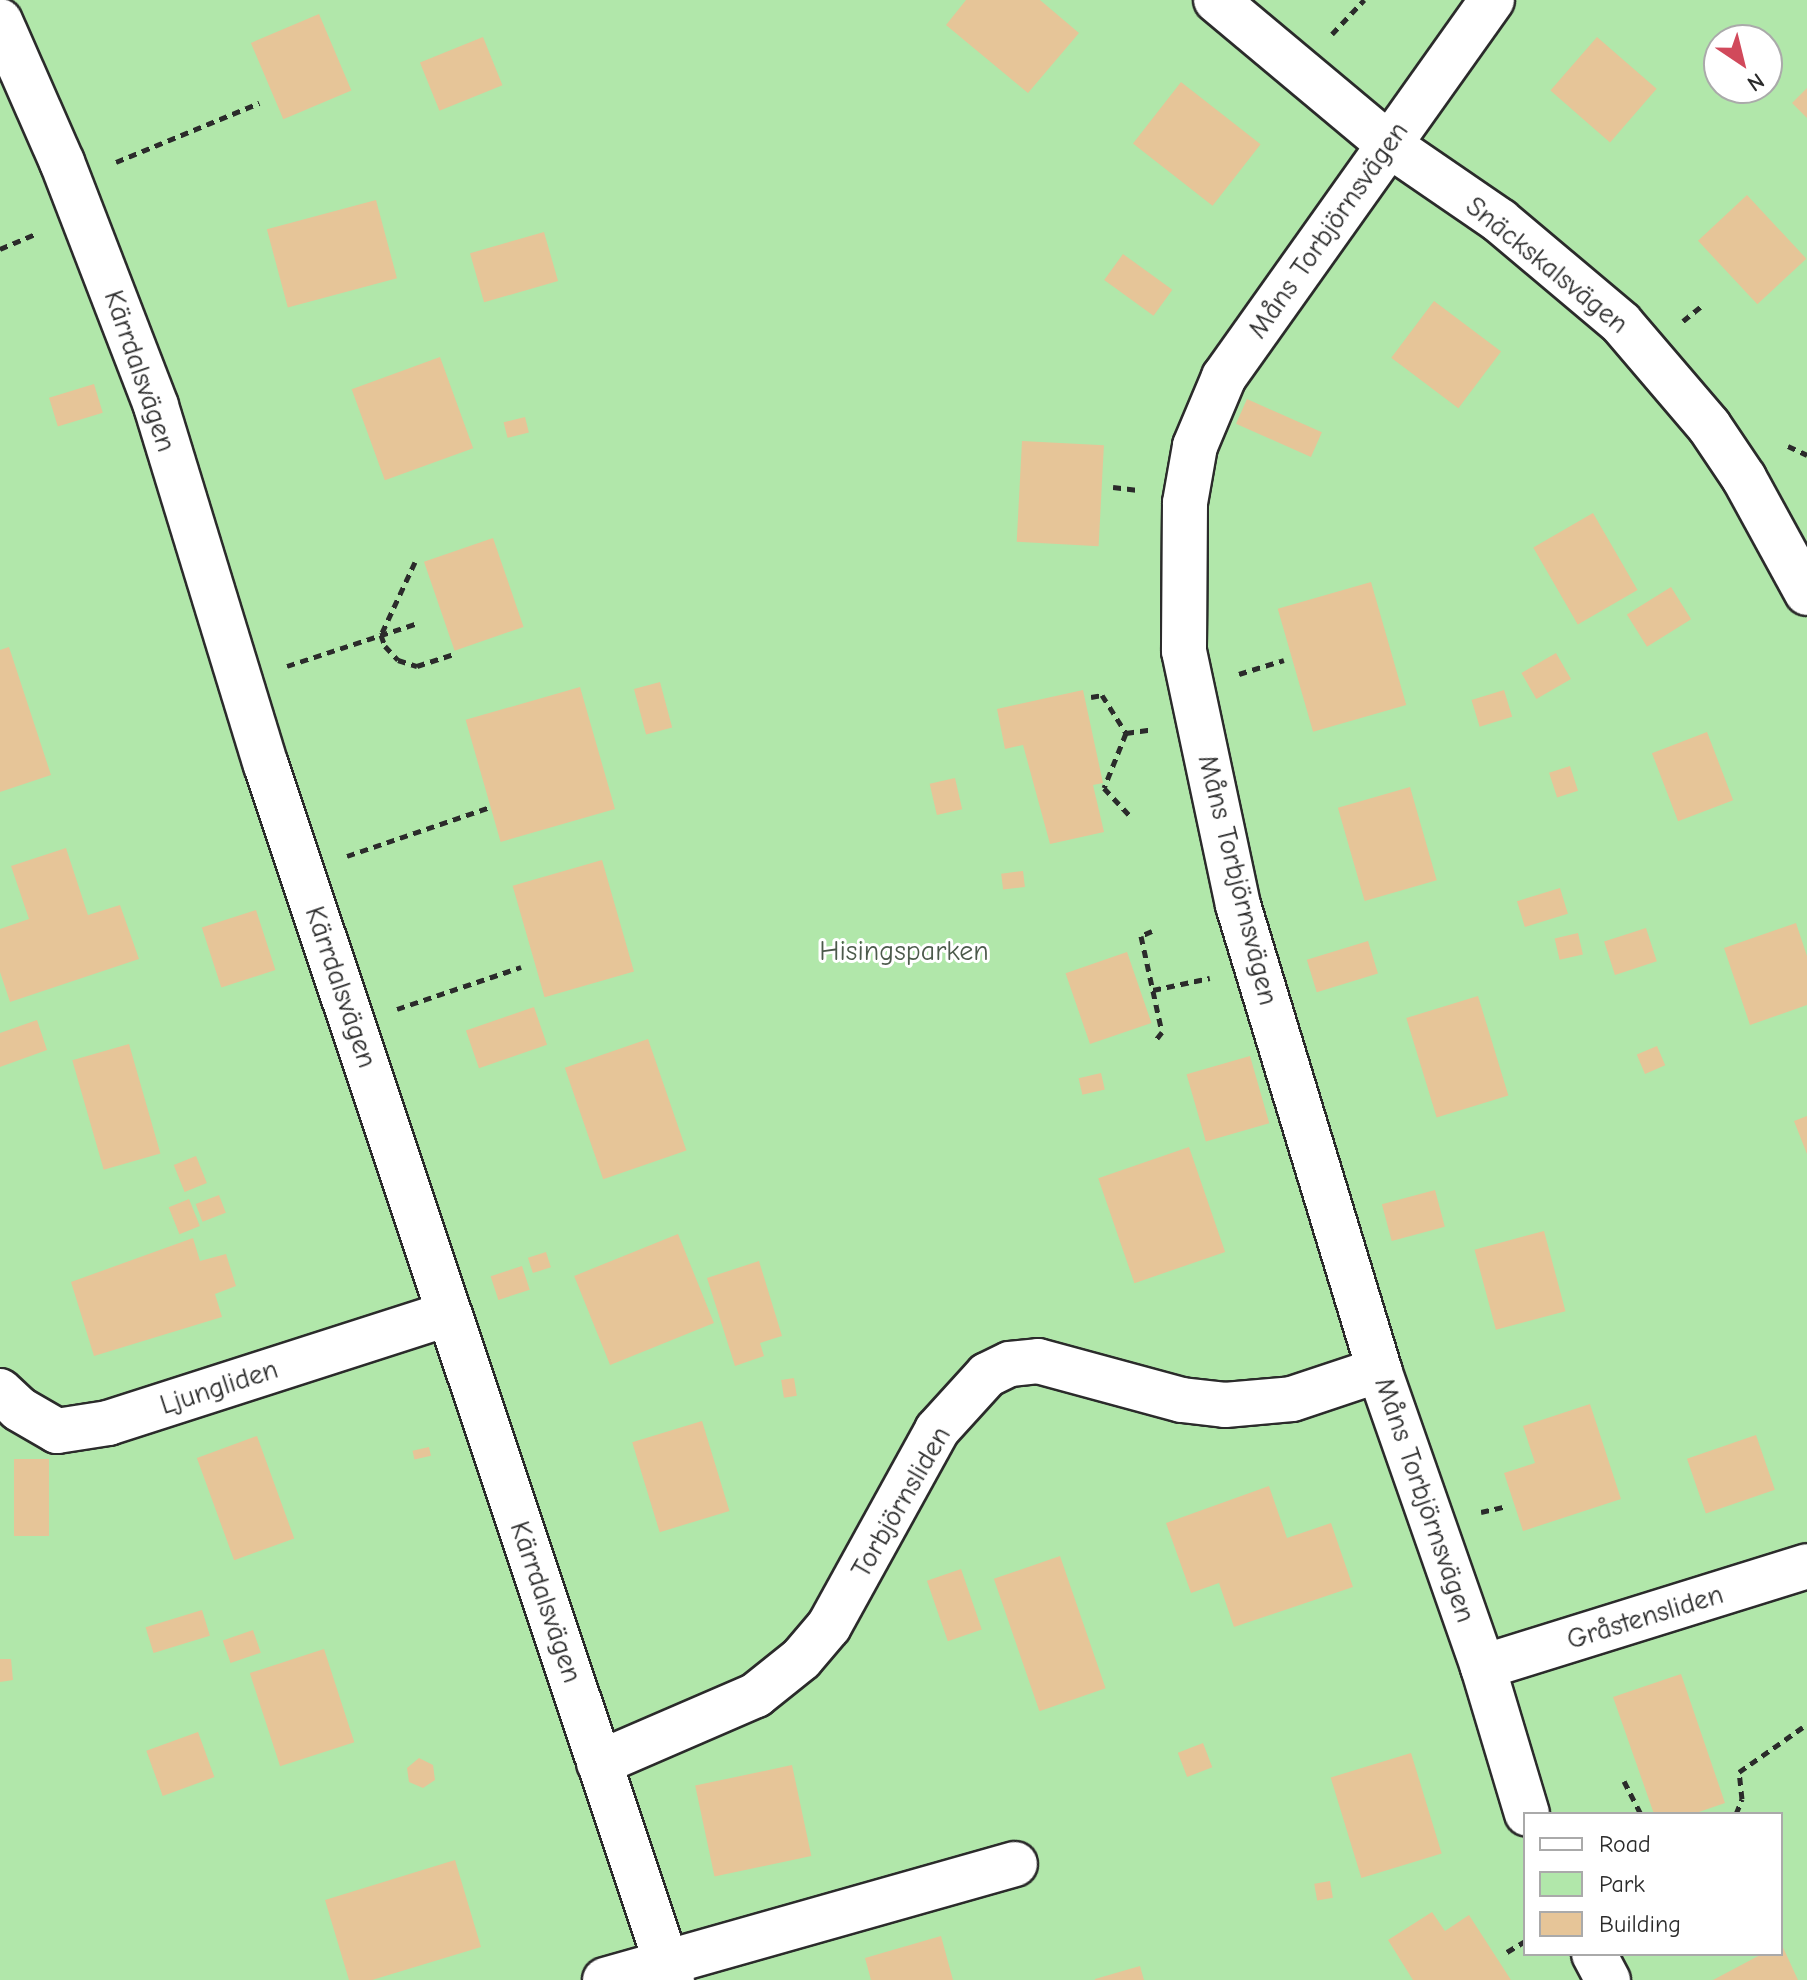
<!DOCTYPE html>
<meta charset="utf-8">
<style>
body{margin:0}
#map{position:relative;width:1807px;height:1980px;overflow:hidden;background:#faf3ea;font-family:"Comic Neue",sans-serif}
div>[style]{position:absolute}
.green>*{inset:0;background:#b1e7aa}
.building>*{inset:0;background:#e6c598;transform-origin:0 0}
.path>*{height:5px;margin-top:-2.5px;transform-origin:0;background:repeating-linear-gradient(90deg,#2b2b2b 0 8px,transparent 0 14px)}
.roads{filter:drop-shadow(2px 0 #2b2b2b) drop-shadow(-2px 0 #2b2b2b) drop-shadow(0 2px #2b2b2b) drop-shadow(0 -2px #2b2b2b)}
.minor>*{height:44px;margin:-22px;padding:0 22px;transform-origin:22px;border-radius:22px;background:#fff}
span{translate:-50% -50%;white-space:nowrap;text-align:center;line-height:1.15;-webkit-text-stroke:6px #fff;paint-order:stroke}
.street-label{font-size:28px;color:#2b2b2b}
.park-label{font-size:28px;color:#4c5a4b}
.legend{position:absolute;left:1523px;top:1812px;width:260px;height:144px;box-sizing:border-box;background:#fff;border:2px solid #aaa;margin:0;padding:10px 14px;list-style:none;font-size:24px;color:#2b2b2b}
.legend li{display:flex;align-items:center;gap:16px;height:40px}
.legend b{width:40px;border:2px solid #aaa}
.north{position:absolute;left:1703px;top:24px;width:80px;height:80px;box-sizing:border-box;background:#fff;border:2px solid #aaa;border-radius:50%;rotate:145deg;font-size:22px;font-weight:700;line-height:32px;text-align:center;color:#2b2b2b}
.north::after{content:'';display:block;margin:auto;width:28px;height:36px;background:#d1495b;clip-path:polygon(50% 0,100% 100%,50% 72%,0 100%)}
</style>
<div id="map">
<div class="green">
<i style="clip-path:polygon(evenodd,0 0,1807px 0,1807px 1980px,0 1980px,0 0,1719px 40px,1767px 40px,1767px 88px,1719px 88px,1719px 40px,0 0,1525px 1814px,1781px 1814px,1781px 1954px,1525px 1954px,1525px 1814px)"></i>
</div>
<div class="building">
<i style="clip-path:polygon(966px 0,1040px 0,1079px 33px,1028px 93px,946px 25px)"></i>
<i style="left:319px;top:14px;width:83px;height:74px;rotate:67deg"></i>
<i style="left:483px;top:37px;width:52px;height:68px;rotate:68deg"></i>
<i style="left:1597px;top:37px;width:79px;height:71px;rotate:41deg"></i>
<i style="left:1181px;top:82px;width:101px;height:78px;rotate:38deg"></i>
<i style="clip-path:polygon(1807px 88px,1807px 118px,1792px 103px)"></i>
<i style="left:1747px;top:195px;width:87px;height:67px;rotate:47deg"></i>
<i style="left:376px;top:200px;width:81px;height:113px;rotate:75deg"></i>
<i style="left:544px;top:232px;width:51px;height:77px;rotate:74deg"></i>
<i style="left:1123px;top:254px;width:61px;height:32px;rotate:36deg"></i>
<i style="left:1434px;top:301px;width:84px;height:71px;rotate:37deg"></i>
<i style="left:440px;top:357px;width:97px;height:94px;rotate:70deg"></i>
<i style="left:94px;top:384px;width:30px;height:47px;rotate:73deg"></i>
<i style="left:1247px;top:399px;width:82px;height:27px;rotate:24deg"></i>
<i style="left:525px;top:417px;width:16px;height:22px;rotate:76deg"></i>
<i style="left:1022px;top:441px;width:82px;height:101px;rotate:3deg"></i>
<i style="left:1593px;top:513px;width:89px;height:69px;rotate:60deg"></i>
<i style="left:493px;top:538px;width:94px;height:73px;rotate:71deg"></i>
<i style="left:1371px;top:582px;width:128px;height:97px;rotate:74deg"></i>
<i style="left:1671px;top:587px;width:38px;height:52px;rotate:58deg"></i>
<i style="clip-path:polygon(9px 647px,51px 775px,0 792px,0 650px)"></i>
<i style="left:1556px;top:653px;width:30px;height:40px;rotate:60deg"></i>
<i style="left:660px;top:682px;width:47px;height:27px;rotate:75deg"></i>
<i style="left:580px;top:687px;width:127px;height:119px;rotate:74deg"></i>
<i style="clip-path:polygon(1083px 690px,1103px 783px,1093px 785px,1104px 832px,1050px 844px,1023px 745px,1005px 749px,997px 709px)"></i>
<i style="left:1504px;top:690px;width:28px;height:34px;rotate:73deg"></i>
<i style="left:1707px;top:732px;width:73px;height:59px;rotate:69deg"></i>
<i style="left:1570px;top:766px;width:26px;height:22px;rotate:72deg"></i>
<i style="left:955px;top:778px;width:32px;height:26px;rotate:77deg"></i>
<i style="left:1410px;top:787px;width:97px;height:75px;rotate:74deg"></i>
<i style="clip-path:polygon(66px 848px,88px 915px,120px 905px,139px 959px,10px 1002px,0 972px,0 929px,29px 919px,11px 866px)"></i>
<i style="left:602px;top:860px;width:116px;height:93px;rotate:74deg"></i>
<i style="left:1023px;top:871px;width:16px;height:22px;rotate:83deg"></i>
<i style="left:1560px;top:888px;width:27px;height:45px;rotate:73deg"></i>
<i style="left:256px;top:910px;width:63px;height:57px;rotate:72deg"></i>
<i style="clip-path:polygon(1796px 923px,1807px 956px,1807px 1005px,1750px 1025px,1724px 948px)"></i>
<i style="left:1646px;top:928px;width:35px;height:44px;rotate:72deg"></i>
<i style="left:1578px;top:933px;width:22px;height:24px;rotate:77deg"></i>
<i style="left:1368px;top:941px;width:34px;height:64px;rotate:73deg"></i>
<i style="left:1127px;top:952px;width:75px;height:65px;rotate:71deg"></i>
<i style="left:1478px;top:996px;width:104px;height:75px;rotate:73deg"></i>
<i style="left:534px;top:1007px;width:40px;height:72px;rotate:71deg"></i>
<i style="clip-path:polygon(37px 1020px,47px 1050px,0 1067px,0 1033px)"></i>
<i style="left:648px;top:1039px;width:118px;height:88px;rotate:71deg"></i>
<i style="left:129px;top:1044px;width:114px;height:59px;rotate:74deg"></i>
<i style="left:1657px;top:1046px;width:21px;height:22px;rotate:67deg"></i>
<i style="left:1250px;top:1056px;width:70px;height:66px;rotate:74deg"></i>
<i style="left:1101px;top:1073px;width:17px;height:23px;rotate:77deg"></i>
<i style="clip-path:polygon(1807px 1116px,1807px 1154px,1794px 1121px)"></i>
<i style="left:1189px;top:1147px;width:111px;height:96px;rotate:71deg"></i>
<i style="left:196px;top:1156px;width:29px;height:24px;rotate:68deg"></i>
<i style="left:1435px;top:1190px;width:38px;height:55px;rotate:75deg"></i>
<i style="left:219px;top:1195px;width:19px;height:25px;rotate:69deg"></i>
<i style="left:189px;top:1199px;width:29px;height:22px;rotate:68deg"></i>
<i style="left:1544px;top:1231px;width:83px;height:72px;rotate:75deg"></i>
<i style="left:678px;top:1234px;width:96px;height:112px;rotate:68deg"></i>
<i style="clip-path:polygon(193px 1238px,200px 1261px,226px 1254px,236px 1286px,215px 1294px,222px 1317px,94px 1356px,71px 1282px)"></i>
<i style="left:546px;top:1252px;width:16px;height:19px;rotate:72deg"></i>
<i style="clip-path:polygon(759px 1261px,782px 1336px,760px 1343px,764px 1356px,735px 1366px,707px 1278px)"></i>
<i style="left:522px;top:1266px;width:25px;height:33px;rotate:72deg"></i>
<i style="left:794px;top:1378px;width:18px;height:13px;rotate:81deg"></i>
<i style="clip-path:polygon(1590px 1404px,1621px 1499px,1523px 1531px,1504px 1473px,1535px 1463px,1523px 1426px)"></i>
<i style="left:702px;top:1421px;width:94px;height:73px;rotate:73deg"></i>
<i style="left:1756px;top:1435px;width:58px;height:73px;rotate:71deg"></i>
<i style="left:257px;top:1436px;width:109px;height:64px;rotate:70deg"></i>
<i style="left:429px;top:1447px;width:9px;height:17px;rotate:77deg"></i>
<i style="left:14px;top:1459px;width:35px;height:77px"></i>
<i style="clip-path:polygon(1269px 1486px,1287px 1538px,1331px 1523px,1353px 1587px,1234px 1627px,1219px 1583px,1191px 1593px,1166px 1523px)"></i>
<i style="left:1060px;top:1556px;width:140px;height:70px;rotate:71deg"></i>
<i style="left:961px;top:1569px;width:64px;height:36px;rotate:71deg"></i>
<i style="left:202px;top:1610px;width:27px;height:59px;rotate:73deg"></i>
<i style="left:253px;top:1630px;width:24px;height:32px;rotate:71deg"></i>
<i style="left:324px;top:1649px;width:98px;height:78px;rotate:72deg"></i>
<i style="clip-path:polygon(0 1659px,11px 1659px,13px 1680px,0 1682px)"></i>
<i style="clip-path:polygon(1681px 1674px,1725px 1803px,1693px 1814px,1654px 1814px,1613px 1697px)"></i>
<i style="left:198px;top:1732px;width:48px;height:55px;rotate:70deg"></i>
<i style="left:1203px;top:1743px;width:26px;height:27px;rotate:69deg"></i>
<i style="left:1411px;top:1753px;width:105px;height:84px;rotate:73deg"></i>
<i style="clip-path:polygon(419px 1758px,433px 1765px,435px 1780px,423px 1788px,409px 1782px,407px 1768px)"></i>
<i style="left:792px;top:1765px;width:93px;height:99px;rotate:78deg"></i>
<i style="clip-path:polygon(455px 1860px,481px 1947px,372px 1980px,349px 1980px,325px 1900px)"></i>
<i style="left:1330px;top:1881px;width:17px;height:16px;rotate:80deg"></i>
<i style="clip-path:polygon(1432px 1912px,1445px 1931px,1469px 1915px,1511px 1980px,1413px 1980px,1388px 1940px)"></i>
<i style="clip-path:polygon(941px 1936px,953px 1980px,871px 1980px,865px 1958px)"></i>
<i style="clip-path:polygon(1781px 1943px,1798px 1980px,1713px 1980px,1762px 1954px,1781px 1954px)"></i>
<i style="clip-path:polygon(1140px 1966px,1144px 1980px,1095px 1980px,1095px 1979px)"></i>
</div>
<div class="path">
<i style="left:1332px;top:34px;width:47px;rotate:-46.7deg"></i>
<i style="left:116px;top:162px;width:155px;rotate:-22.4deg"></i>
<i style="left:0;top:249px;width:39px;rotate:-23deg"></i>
<i style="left:1683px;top:321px;width:27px;rotate:-39deg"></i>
<i style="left:1788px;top:446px;width:21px;rotate:25deg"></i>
<i style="left:1113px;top:487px;width:23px;rotate:7deg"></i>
<i style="left:415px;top:562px;width:81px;rotate:115deg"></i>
<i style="left:381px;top:635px;width:12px;rotate:70deg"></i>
<i style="left:385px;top:646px;width:19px;rotate:47deg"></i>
<i style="left:398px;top:660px;width:20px;rotate:18deg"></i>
<i style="left:417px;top:666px;width:40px;rotate:-18deg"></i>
<i style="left:287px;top:666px;width:135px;rotate:-18.2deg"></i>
<i style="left:1239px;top:674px;width:47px;rotate:-17.3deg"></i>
<i style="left:1091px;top:697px;width:11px;rotate:-10deg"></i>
<i style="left:1102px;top:695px;width:45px;rotate:57.7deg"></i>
<i style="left:1126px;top:733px;width:27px;rotate:-8deg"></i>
<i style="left:1126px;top:733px;width:59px;rotate:111.8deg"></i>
<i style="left:1104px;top:788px;width:38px;rotate:47deg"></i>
<i style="left:347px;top:856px;width:151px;rotate:-18.9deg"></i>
<i style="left:1152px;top:931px;width:12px;rotate:156deg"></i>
<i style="left:1141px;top:936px;width:98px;rotate:77.7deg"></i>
<i style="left:1162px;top:1032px;width:11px;rotate:128deg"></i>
<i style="left:1153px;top:990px;width:58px;rotate:-11.9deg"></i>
<i style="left:397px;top:1009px;width:131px;rotate:-18.7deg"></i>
<i style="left:1481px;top:1512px;width:23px;rotate:-13deg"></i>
<i style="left:1624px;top:1781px;width:37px;rotate:63deg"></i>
<i style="left:1736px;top:1814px;width:16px;rotate:-68deg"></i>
<i style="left:1742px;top:1799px;width:27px;rotate:-96deg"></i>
<i style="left:1739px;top:1772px;width:78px;rotate:-35.1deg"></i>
<i style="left:1507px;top:1952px;width:21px;rotate:-31deg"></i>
</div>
<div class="roads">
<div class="minor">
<i style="left:1216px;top:0;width:224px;rotate:39.9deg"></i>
<i style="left:1388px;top:144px;width:136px;rotate:34.5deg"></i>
<i style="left:1500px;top:221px;width:158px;rotate:40.1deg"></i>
<i style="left:1621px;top:323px;width:135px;rotate:49.5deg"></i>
<i style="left:1709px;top:426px;width:63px;rotate:56.1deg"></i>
<i style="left:1744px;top:478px;width:131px;rotate:61.3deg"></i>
<i style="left:1492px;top:0;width:463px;rotate:125.4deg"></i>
<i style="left:1224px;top:377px;width:75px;rotate:112.8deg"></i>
<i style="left:1195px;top:446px;width:58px;rotate:100deg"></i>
<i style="left:1185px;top:503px;width:148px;rotate:90.4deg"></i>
<i style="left:1184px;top:651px;width:260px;rotate:78deg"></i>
<i style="left:1238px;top:905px;width:486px;rotate:73.1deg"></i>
<i style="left:1379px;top:1370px;width:315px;rotate:70.7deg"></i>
<i style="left:1483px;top:1667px;width:153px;rotate:73.3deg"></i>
<i style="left:0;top:21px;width:154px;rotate:66.3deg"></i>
<i style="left:62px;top:162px;width:261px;rotate:68.9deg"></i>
<i style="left:156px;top:406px;width:375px;rotate:73deg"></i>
<i style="left:266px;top:765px;width:1281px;rotate:71.52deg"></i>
<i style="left:0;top:1391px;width:26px;rotate:43deg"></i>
<i style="left:19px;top:1409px;width:44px;rotate:30.1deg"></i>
<i style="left:57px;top:1431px;width:52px;rotate:-8.9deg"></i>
<i style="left:108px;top:1423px;width:356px;rotate:-17.8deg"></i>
<i style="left:1483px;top:1667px;width:339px;rotate:-17.3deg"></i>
<i style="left:599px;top:1763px;width:171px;rotate:-23.4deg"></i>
<i style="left:756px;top:1695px;width:58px;rotate:-38.7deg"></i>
<i style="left:801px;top:1659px;width:43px;rotate:-49.7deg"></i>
<i style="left:829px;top:1626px;width:224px;rotate:-61.1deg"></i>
<i style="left:937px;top:1430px;width:74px;rotate:-47.7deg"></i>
<i style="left:987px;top:1375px;width:25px;rotate:-26deg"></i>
<i style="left:1010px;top:1364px;width:28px;rotate:-6deg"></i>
<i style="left:1038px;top:1361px;width:149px;rotate:15.2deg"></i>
<i style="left:1182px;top:1400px;width:43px;rotate:6.6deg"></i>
<i style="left:1225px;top:1405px;width:67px;rotate:-5.1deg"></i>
<i style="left:1292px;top:1399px;width:92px;rotate:-18.4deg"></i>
<i style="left:1594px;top:1954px;width:30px;rotate:62deg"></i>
<i style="left:605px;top:1980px;width:426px;rotate:-15.8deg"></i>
</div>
</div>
<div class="street-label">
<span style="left:1328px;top:230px;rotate:-55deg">Måns Torbjörnsvägen</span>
<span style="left:1547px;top:265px;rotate:39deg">Snäckskalsvägen</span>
<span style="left:140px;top:371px;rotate:71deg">Kärrdalsvägen</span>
<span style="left:1238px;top:880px;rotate:76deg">Måns Torbjörnsvägen</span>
<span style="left:341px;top:987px;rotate:71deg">Kärrdalsvägen</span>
<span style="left:219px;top:1387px;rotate:-18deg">Ljungliden</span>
<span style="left:1425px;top:1500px;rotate:71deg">Måns Torbjörnsvägen</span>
<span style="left:901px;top:1502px;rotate:-60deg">Torbjörnsliden</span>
<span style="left:546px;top:1602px;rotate:71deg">Kärrdalsvägen</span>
<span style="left:1645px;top:1617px;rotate:-17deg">Gråstensliden</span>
</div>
<div class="park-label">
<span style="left:904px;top:951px">Hisingsparken</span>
</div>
<ul class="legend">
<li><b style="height:10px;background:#fff"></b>Road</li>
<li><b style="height:22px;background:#b1e7aa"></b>Park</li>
<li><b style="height:22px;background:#e6c598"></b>Building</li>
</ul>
<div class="north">N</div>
</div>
